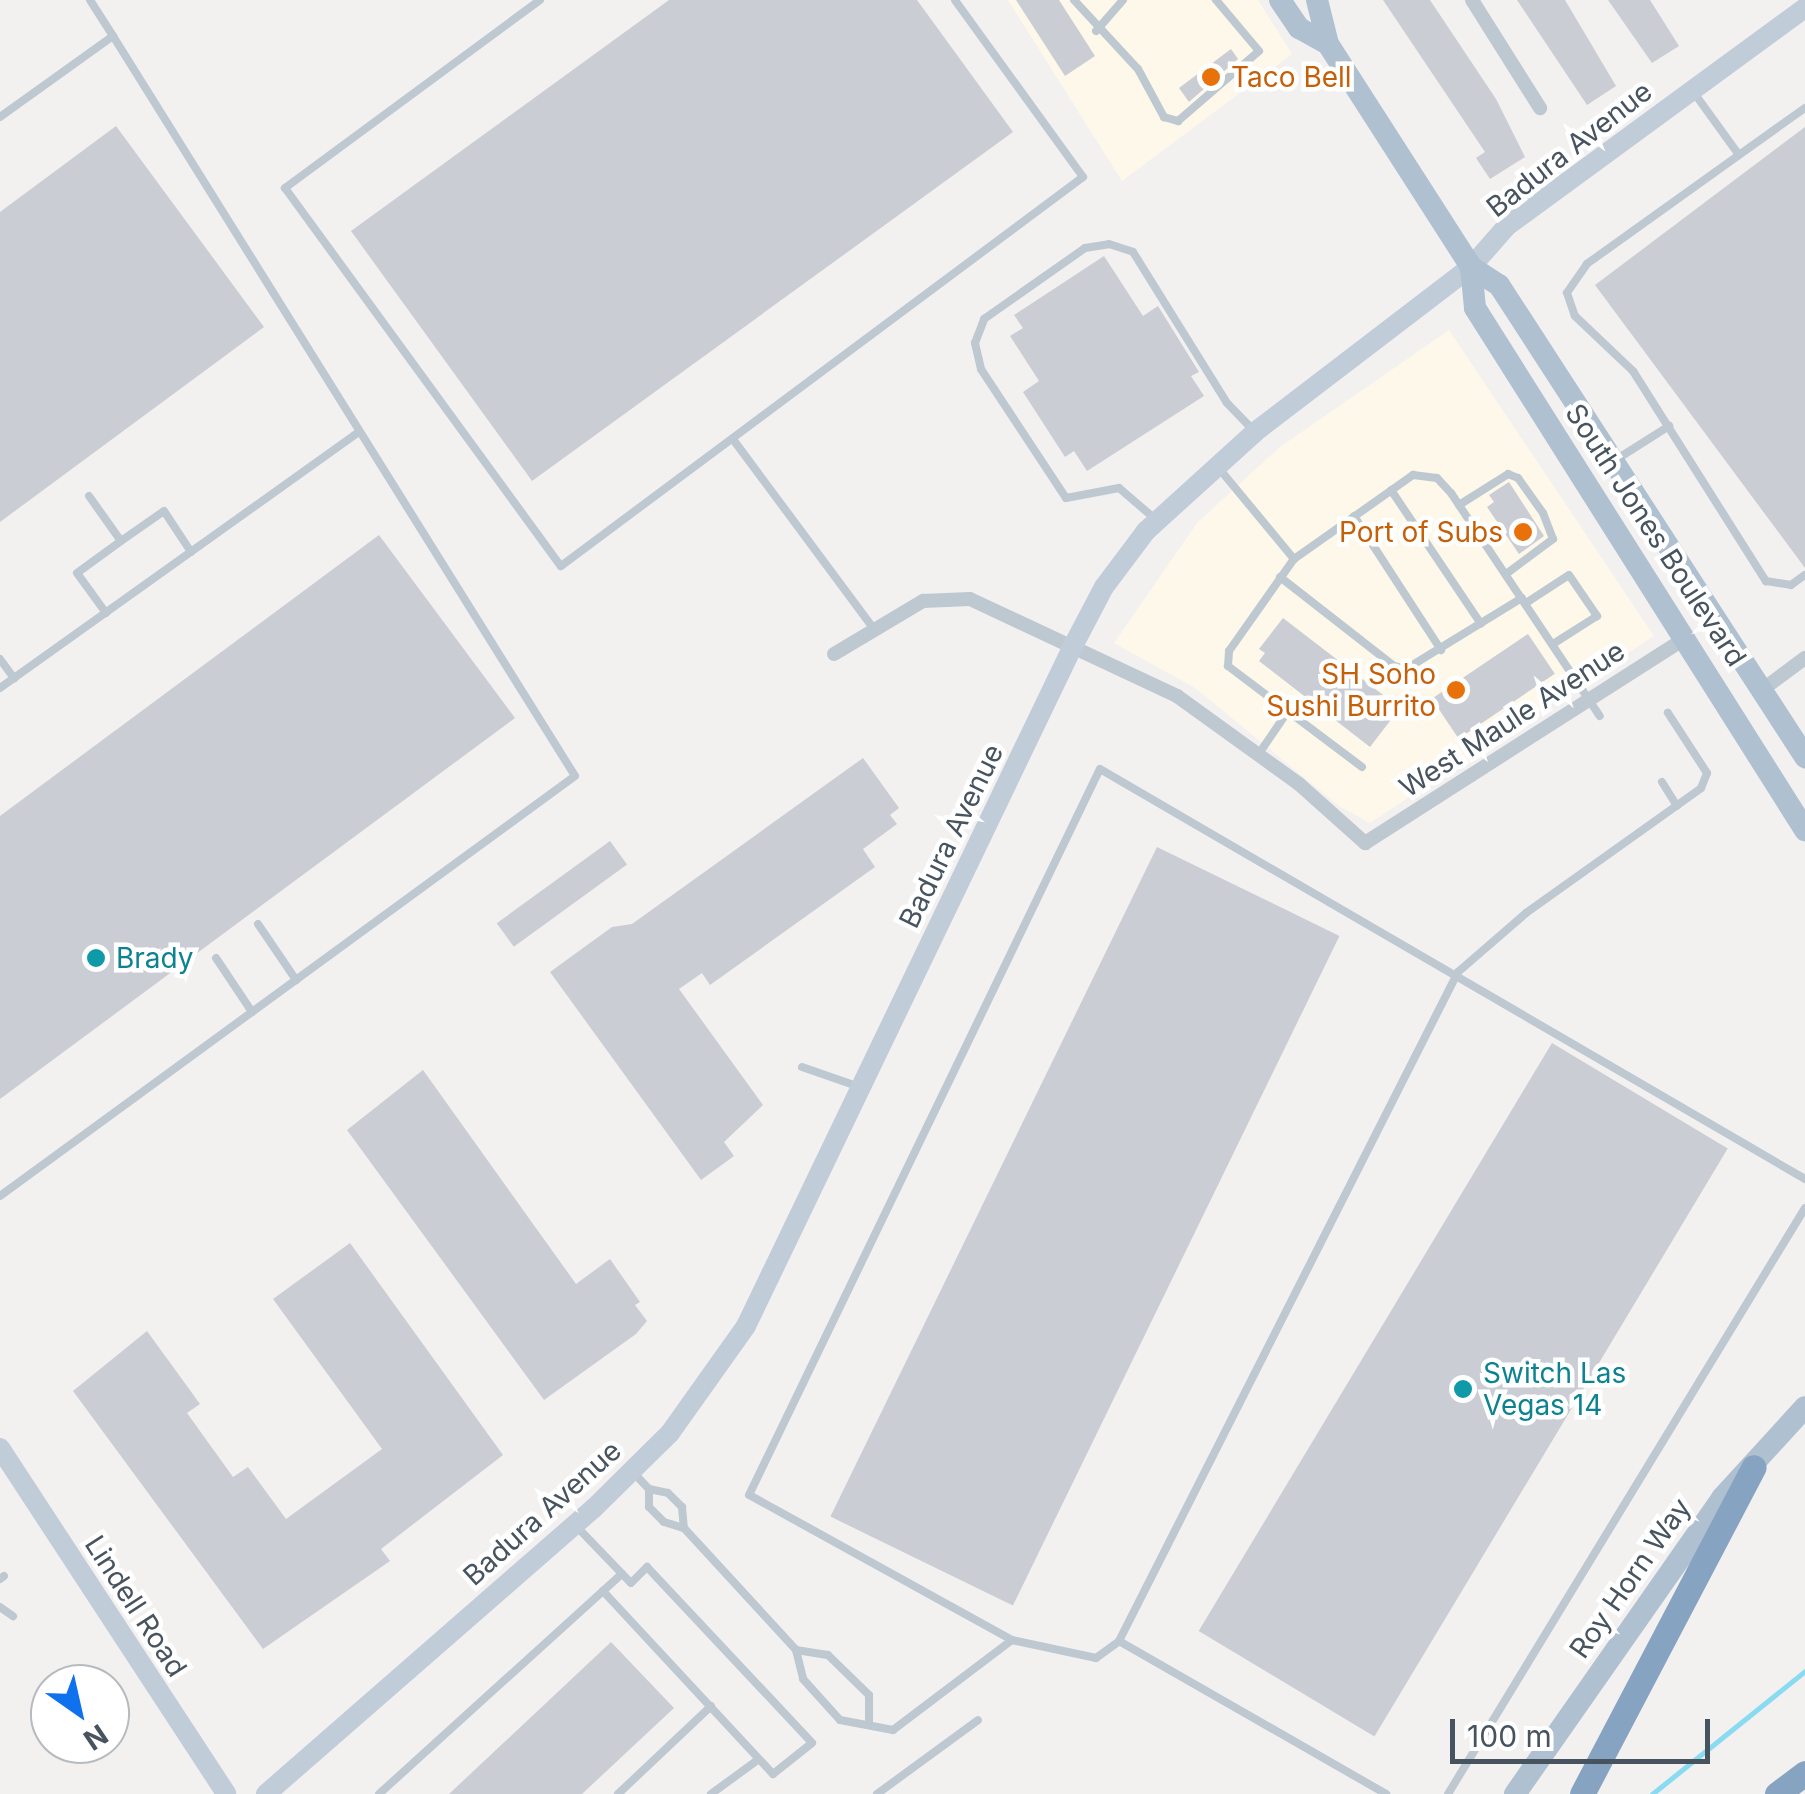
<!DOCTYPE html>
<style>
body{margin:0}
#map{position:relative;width:1805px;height:1794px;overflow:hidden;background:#f3f0f0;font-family:Inter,sans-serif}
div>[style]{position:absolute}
.commercial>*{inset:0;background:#fdf8ea}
.stream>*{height:5px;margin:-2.5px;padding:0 2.5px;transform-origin:2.5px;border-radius:2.5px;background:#88dbf1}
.building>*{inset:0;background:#cacdd3;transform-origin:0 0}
.lane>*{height:8px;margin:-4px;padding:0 4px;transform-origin:4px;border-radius:4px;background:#bec8d0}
.street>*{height:14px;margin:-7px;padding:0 7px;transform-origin:7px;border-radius:7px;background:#bec8d0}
.secondary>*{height:20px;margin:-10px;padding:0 10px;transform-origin:10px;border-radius:10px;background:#c0ccd8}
.primary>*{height:22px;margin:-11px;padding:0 11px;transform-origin:11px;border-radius:11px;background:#afc0d0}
.highway>*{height:25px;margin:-12.5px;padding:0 12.5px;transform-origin:12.5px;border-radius:12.5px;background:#86a3c2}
.dots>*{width:28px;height:28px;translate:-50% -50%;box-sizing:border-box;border:5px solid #fff;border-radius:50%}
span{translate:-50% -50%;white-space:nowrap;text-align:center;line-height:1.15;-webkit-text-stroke:9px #fff;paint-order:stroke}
.food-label{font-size:28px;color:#c56008}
.left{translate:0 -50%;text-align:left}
.right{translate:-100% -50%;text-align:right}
.street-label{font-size:28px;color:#47545f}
.culture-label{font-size:28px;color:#0d838f}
.north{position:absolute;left:30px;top:1664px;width:100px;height:100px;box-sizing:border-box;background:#fff;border:2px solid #b5bbbf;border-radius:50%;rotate:146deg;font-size:28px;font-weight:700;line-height:40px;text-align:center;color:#47545f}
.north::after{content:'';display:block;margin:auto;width:35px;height:45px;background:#0f71ee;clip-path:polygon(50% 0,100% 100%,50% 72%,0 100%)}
.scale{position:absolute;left:1450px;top:1719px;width:260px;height:45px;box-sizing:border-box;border:5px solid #47545f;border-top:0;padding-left:12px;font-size:30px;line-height:35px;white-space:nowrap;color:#47545f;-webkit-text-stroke:8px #fff;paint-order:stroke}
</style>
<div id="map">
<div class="commercial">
<i style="clip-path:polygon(1008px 0,1258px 0,1292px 54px,1122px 181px)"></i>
<i style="clip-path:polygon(1449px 330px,1654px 636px,1370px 823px,1339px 806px,1195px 688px,1114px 643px,1197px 523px,1280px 447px)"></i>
</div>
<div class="stream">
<i style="left:1652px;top:1794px;width:196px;rotate:-38.8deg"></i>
</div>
<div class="building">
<i style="clip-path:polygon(669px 0,917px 0,1013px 132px,532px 481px,351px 231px)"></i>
<i style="clip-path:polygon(1016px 0,1059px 0,1095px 56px,1065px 76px)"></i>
<i style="clip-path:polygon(1383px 0,1430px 0,1496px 99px,1525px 157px,1490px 179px,1476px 158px,1485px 152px)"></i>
<i style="clip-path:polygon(1517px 0,1565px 0,1616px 86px,1587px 105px)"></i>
<i style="clip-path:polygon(1608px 0,1650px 0,1679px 46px,1652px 63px)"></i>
<i style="clip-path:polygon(1231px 49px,1238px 59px,1189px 102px,1179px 88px)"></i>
<i style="clip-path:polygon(116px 126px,264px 327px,0 522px,0 212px)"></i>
<i style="clip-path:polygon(1805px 127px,1805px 568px,1595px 285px)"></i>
<i style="clip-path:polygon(1104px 256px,1143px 316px,1158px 306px,1199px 372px,1191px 376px,1204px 396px,1087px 471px,1074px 451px,1065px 457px,1023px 392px,1039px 381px,1010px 336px,1023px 328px,1014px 315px)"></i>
<i style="clip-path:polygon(1509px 482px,1544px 536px,1519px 554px,1487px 507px,1494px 502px,1489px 495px)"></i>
<i style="clip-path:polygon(379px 535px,515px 718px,0 1099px,0 816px)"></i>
<i style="clip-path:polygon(1283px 618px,1400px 708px,1370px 747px,1259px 661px,1265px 653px,1259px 649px)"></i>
<i style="left:1528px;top:634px;width:48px;height:116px;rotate:56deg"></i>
<i style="clip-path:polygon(863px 758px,899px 808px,890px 815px,897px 824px,863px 849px,875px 867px,710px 985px,702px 973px,679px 989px,763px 1105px,724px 1142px,734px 1156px,701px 1180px,550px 972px,612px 927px,632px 924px)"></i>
<i style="left:610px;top:841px;width:29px;height:140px;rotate:54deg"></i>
<i style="left:1157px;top:847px;width:203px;height:745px;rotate:26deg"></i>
<i style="left:1552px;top:1043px;width:205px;height:686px;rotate:31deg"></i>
<i style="clip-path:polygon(423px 1070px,576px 1284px,610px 1259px,640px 1302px,635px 1305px,647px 1321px,636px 1334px,544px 1400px,347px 1130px)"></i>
<i style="clip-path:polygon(350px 1243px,503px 1455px,381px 1549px,390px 1561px,263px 1649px,73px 1391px,147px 1331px,200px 1404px,187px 1413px,233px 1477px,248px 1467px,286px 1519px,382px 1449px,273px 1299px)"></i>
<i style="clip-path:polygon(611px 1642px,674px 1708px,582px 1794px,449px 1794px)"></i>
</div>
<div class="lane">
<i style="left:90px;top:0;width:43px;rotate:57.4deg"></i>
<i style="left:540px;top:0;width:317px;rotate:143.6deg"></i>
<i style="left:285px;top:188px;width:468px;rotate:53.9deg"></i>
<i style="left:561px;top:566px;width:651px;rotate:-36.69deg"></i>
<i style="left:1083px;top:177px;width:218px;rotate:-125.9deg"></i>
<i style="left:1074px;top:0;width:94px;rotate:47.2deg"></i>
<i style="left:1138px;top:69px;width:55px;rotate:61.6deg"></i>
<i style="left:1164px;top:117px;width:15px;rotate:16deg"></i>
<i style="left:1178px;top:121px;width:107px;rotate:-40.8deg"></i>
<i style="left:1259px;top:51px;width:67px;rotate:-130.1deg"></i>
<i style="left:1096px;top:31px;width:41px;rotate:-48.9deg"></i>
<i style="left:1692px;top:90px;width:80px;rotate:54.1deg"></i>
<i style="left:1739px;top:155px;width:81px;rotate:-35.5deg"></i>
<i style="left:0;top:117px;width:139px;rotate:-35.6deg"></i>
<i style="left:113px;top:36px;width:872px;rotate:58.02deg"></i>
<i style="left:575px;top:776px;width:712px;rotate:143.85deg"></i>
<i style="left:1739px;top:155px;width:187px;rotate:144.4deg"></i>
<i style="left:1587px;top:264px;width:35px;rotate:125deg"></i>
<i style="left:1567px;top:293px;width:24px;rotate:71deg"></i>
<i style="left:1575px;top:316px;width:80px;rotate:43.5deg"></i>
<i style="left:1633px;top:371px;width:249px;rotate:57.7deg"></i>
<i style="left:1766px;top:581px;width:25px;rotate:9deg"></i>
<i style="left:1791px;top:585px;width:17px;rotate:-36deg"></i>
<i style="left:735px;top:442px;width:232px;rotate:53.4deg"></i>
<i style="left:1617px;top:459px;width:62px;rotate:-32.4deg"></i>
<i style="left:1217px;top:466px;width:121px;rotate:50.4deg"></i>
<i style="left:1391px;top:490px;width:161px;rotate:56.1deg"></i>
<i style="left:89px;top:496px;width:55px;rotate:54.6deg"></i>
<i style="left:121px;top:541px;width:52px;rotate:-34.9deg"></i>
<i style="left:164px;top:511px;width:49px;rotate:56.6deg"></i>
<i style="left:1459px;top:505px;width:58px;rotate:-32.3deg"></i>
<i style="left:1508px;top:474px;width:11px;rotate:22deg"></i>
<i style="left:1518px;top:478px;width:43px;rotate:54.5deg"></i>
<i style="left:1543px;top:513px;width:28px;rotate:69deg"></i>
<i style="left:1553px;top:539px;width:59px;rotate:143.3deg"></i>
<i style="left:1354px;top:516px;width:160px;rotate:57deg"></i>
<i style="left:1154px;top:518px;width:46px;rotate:-139.4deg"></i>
<i style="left:1119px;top:488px;width:54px;rotate:169.3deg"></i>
<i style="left:1066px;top:498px;width:154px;rotate:-123.4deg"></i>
<i style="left:981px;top:369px;width:27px;rotate:-103deg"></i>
<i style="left:975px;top:343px;width:26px;rotate:-69deg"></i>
<i style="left:984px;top:319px;width:123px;rotate:-35.1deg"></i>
<i style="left:1085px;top:248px;width:24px;rotate:-9deg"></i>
<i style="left:1109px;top:244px;width:25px;rotate:18deg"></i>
<i style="left:1133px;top:252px;width:178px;rotate:58.1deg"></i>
<i style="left:1227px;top:403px;width:36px;rotate:46deg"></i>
<i style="left:1280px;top:577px;width:145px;rotate:38deg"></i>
<i style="left:1394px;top:666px;width:12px;rotate:14deg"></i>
<i style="left:1406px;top:669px;width:136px;rotate:-31.5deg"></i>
<i style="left:1526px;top:603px;width:51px;rotate:-33.1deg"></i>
<i style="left:1569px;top:575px;width:50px;rotate:55.7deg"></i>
<i style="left:1597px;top:616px;width:52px;rotate:147.5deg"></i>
<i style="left:106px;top:613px;width:49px;rotate:-125.9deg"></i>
<i style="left:77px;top:573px;width:54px;rotate:-36deg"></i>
<i style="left:0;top:659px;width:24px;rotate:54deg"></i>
<i style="left:0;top:688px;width:439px;rotate:-35.5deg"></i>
<i style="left:1258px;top:755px;width:53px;rotate:-55.7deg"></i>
<i style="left:1362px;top:767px;width:168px;rotate:-143deg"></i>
<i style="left:1228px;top:666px;width:15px;rotate:-86deg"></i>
<i style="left:1229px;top:651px;width:113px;rotate:-54.8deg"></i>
<i style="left:1294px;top:559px;width:146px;rotate:-35.2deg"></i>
<i style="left:1413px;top:475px;width:24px;rotate:7deg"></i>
<i style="left:1437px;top:478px;width:21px;rotate:47deg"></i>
<i style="left:1451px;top:493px;width:268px;rotate:56.3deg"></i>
<i style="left:1662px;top:782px;width:28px;rotate:58deg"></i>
<i style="left:258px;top:924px;width:68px;rotate:55.8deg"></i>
<i style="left:216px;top:958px;width:65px;rotate:56.3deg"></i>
<i style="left:802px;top:1067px;width:58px;rotate:19.1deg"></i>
<i style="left:632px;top:1471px;width:25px;rotate:47deg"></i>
<i style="left:649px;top:1489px;width:19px;rotate:12deg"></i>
<i style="left:668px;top:1493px;width:20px;rotate:45deg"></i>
<i style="left:682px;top:1507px;width:21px;rotate:85deg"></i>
<i style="left:649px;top:1489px;width:18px;rotate:90deg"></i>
<i style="left:649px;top:1507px;width:21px;rotate:45deg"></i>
<i style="left:664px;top:1522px;width:21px;rotate:17deg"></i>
<i style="left:684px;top:1528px;width:166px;rotate:47.4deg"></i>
<i style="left:796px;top:1650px;width:30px;rotate:76deg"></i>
<i style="left:803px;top:1679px;width:55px;rotate:47.9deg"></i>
<i style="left:840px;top:1720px;width:54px;rotate:10.7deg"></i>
<i style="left:893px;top:1730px;width:149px;rotate:-37.1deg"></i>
<i style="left:1012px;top:1640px;width:86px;rotate:12.1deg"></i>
<i style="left:1096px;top:1658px;width:29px;rotate:-36deg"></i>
<i style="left:1119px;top:1641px;width:750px;rotate:-63.13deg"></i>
<i style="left:1458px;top:972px;width:90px;rotate:-40.9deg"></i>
<i style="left:1526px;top:913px;width:215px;rotate:-35.5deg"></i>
<i style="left:1701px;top:788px;width:16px;rotate:-68deg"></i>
<i style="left:1707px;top:773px;width:72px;rotate:-123deg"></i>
<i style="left:578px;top:1528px;width:76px;rotate:46.1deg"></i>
<i style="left:631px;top:1583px;width:23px;rotate:-45deg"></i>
<i style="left:647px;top:1567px;width:241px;rotate:46.8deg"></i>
<i style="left:812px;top:1743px;width:50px;rotate:141.5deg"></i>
<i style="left:773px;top:1774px;width:250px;rotate:-132.9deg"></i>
<i style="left:0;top:1579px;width:5px;rotate:-37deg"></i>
<i style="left:0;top:1607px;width:16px;rotate:35deg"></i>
<i style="left:1012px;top:1640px;width:300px;rotate:-151.1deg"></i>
<i style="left:749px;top:1495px;width:806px;rotate:-64.2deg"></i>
<i style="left:1100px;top:769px;width:816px;rotate:30.18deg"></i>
<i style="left:1119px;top:1641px;width:308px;rotate:29.8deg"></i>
<i style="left:796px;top:1650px;width:32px;rotate:9deg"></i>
<i style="left:828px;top:1655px;width:57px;rotate:44.3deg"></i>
<i style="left:869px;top:1695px;width:26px;rotate:90deg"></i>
<i style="left:379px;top:1794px;width:328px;rotate:-42.2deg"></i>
<i style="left:618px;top:1794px;width:128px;rotate:-43.4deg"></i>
<i style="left:711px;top:1794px;width:59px;rotate:-36.1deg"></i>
<i style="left:877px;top:1794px;width:125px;rotate:-36.2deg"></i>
<i style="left:1448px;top:1794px;width:686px;rotate:-58.65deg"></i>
</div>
<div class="street">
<i style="left:1472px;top:0;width:128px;rotate:57.8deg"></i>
<i style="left:834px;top:654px;width:104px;rotate:-30.8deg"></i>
<i style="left:923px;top:601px;width:47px;rotate:-2.4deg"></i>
<i style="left:970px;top:599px;width:229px;rotate:25.1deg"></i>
<i style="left:1177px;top:696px;width:150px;rotate:35.8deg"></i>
<i style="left:1299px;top:784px;width:89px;rotate:41.8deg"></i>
<i style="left:1365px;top:843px;width:381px;rotate:-32.6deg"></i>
<i style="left:1762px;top:690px;width:54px;rotate:-36.7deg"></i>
</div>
<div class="secondary">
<i style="left:0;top:1448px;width:413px;rotate:56.8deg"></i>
<i style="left:266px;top:1794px;width:434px;rotate:-41.1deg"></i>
<i style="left:593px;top:1509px;width:108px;rotate:-44.6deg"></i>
<i style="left:670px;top:1433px;width:131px;rotate:-54.6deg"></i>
<i style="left:746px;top:1326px;width:755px;rotate:-64.32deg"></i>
<i style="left:1073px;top:646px;width:67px;rotate:-62.3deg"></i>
<i style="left:1104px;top:587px;width:70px;rotate:-53.1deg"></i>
<i style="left:1146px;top:531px;width:147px;rotate:-42.2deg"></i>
<i style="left:1255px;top:432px;width:272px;rotate:-37.4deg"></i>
<i style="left:1471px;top:267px;width:55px;rotate:-48.7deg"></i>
<i style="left:1507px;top:226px;width:369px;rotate:-36.2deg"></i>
</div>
<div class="primary">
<i style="left:1280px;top:0;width:34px;rotate:56deg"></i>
<i style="left:1299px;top:28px;width:33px;rotate:29deg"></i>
<i style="left:1317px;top:0;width:45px;rotate:76deg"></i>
<i style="left:1328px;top:44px;width:265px;rotate:57.3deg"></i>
<i style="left:1471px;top:267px;width:33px;rotate:33deg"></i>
<i style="left:1499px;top:285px;width:563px;rotate:57.04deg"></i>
<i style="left:1471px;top:267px;width:41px;rotate:84.4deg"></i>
<i style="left:1475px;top:308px;width:618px;rotate:57.7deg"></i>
<i style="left:1515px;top:1794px;width:361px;rotate:-55deg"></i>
<i style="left:1722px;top:1498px;width:123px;rotate:-47.6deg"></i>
</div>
<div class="highway">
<i style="left:1582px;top:1794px;width:369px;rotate:-62.3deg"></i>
<i style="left:1777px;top:1794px;width:35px;rotate:-37deg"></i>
</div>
<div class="dots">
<i style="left:1211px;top:77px;background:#e8710a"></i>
<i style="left:1523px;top:532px;background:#e8710a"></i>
<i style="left:1456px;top:690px;background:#e8710a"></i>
<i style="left:96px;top:958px;background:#0f9aa8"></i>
<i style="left:1463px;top:1389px;background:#0f9aa8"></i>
</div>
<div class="food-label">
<span class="left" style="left:1231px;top:77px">Taco Bell</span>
<span class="right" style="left:1503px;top:532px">Port of Subs</span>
<span class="right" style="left:1436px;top:690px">SH Soho<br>Sushi Burrito</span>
</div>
<div class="street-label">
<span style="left:1569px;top:149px;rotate:-38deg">Badura Avenue</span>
<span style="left:1656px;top:535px;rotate:57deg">South Jones Boulevard</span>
<span style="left:1512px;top:719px;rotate:-33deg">West Maule Avenue</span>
<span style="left:951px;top:836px;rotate:-64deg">Badura Avenue</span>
<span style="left:542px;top:1513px;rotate:-42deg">Badura Avenue</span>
<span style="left:1630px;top:1578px;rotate:-55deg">Roy Horn Way</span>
<span style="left:136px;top:1606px;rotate:57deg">Lindell Road</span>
</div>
<div class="culture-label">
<span class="left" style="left:116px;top:958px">Brady</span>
<span class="left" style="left:1483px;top:1389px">Switch Las<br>Vegas 14</span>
</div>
<div class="north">N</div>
<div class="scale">100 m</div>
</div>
